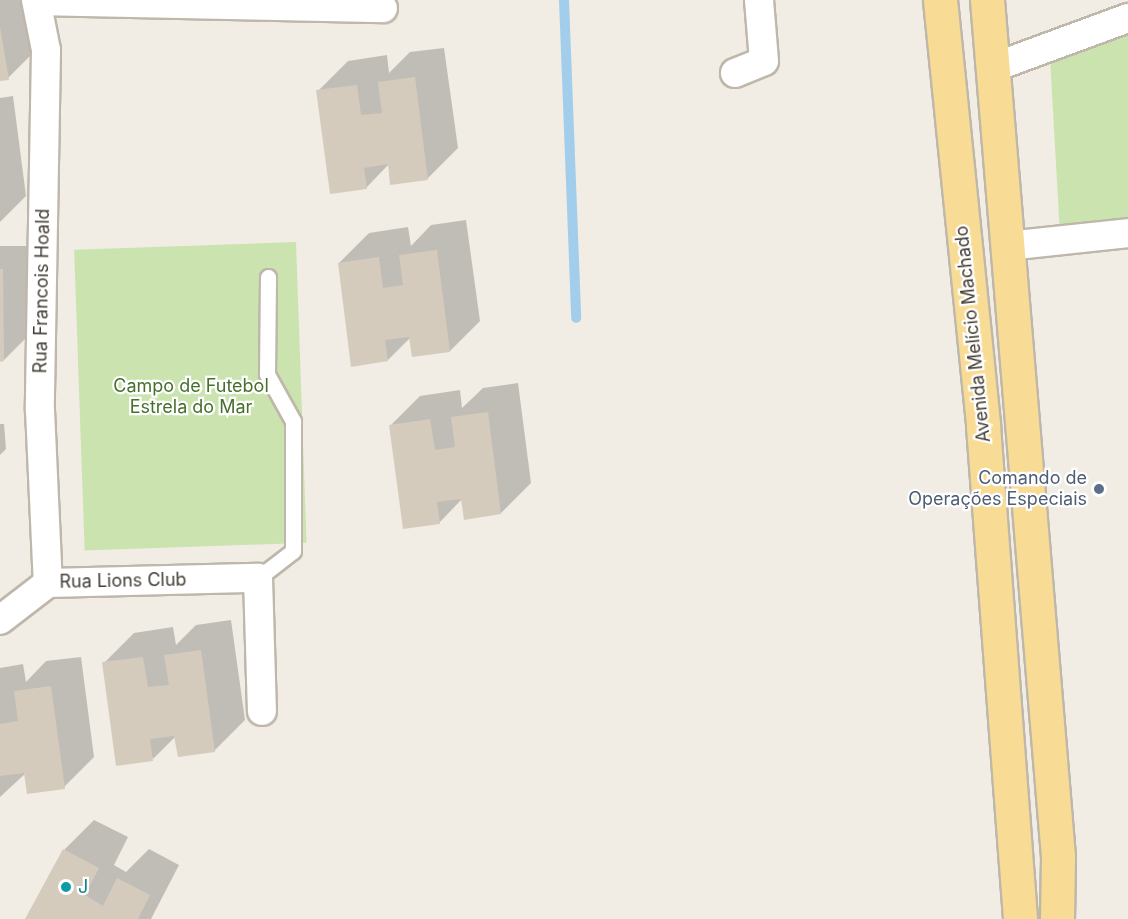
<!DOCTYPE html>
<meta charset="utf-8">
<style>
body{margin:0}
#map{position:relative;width:1128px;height:919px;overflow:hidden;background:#f1ede4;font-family:Inter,sans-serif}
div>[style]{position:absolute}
.green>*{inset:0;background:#cbe3af;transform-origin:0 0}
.shadow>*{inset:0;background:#0003}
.stream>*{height:10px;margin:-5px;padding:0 5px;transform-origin:5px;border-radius:5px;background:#a3ceeb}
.building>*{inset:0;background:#d5cbbd}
.roads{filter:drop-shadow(2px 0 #beb7aa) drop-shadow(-2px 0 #beb7aa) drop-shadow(0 2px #beb7aa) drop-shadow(0 -2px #beb7aa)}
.lane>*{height:15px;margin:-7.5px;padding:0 7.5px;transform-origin:7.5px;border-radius:7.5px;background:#fff}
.street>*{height:28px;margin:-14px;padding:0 14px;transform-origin:14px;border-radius:14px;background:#fff}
.primary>*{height:33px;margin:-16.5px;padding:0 16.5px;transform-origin:16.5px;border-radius:16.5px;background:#f8dc96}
.dots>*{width:16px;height:16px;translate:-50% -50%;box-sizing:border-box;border:3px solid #fff;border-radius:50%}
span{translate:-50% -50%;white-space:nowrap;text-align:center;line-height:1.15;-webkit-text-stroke:4.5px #fff;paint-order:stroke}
.street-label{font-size:18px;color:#423d34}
.park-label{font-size:18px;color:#46702c}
.service-label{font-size:18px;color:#4e5e75}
.right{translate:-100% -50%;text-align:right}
.culture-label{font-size:18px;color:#0d838f}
.left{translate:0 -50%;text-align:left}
</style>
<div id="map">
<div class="green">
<i style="clip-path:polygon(1128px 31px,1128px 223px,1060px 235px,1050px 58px)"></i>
<i style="left:296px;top:242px;width:301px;height:222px;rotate:88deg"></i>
</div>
<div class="shadow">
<i style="clip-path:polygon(0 0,31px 0,38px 48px,8px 78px,0 80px)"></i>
<i style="clip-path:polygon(444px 48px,458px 148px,428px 178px,389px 164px,366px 188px,318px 91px,348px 61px,387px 55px,389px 73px,410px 52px)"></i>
<i style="clip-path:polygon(13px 96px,26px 196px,0 222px,0 98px)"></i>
<i style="clip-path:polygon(466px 220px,480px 321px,450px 351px,411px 337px,388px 360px,339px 263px,369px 233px,408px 227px,411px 246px,431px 225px)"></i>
<i style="clip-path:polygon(0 246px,26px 246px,28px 336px,4px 360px,0 360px)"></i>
<i style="clip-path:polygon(518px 383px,531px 483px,501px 513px,462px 499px,439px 523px,390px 426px,420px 396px,460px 390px,462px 408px,483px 388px)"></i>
<i style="clip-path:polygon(0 424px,4px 424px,6px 449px,0 455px)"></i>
<i style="clip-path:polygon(231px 620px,245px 720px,214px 751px,176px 736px,153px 759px,104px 663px,134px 633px,173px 627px,176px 645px,196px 625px)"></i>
<i style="clip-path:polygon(81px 657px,94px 757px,64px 787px,26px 773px,0 797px,0 668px,23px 664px,26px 682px,46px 661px)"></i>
<i style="clip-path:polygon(94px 820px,128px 837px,114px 865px,126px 872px,149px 849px,179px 865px,151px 919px,27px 919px,64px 850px)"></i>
</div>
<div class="stream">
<i style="left:564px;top:0;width:318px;rotate:87.8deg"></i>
</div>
<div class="building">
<i style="clip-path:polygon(0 27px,9px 80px,0 81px)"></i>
<i style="clip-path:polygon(415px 77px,428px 180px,390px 185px,388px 164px,364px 168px,367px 189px,330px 194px,316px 90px,357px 85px,361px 115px,382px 113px,378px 82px)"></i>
<i style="clip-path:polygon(437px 250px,450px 352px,412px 357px,409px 337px,385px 340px,388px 361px,351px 367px,338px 263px,379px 257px,383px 288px,403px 285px,399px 255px)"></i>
<i style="clip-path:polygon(0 269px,3px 269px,4px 361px,0 362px)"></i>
<i style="clip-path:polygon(488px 412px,501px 514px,464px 520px,461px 499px,437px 502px,440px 524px,403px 529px,389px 425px,430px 419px,435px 450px,455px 447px,451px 417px)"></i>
<i style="clip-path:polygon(201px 650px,215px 752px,178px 757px,174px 736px,150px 739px,153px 761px,116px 766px,102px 662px,143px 657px,148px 687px,169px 685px,164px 655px)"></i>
<i style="clip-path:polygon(51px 686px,65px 789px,27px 794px,24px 773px,0 776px,0 724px,18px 721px,14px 691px)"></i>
<i style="clip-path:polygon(63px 849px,99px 868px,85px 895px,103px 906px,117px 878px,150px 895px,138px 919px,25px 919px)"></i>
</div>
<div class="roads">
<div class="lane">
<i style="left:258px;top:578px;width:44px;rotate:-37.6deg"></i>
<i style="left:293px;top:551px;width:130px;rotate:-90deg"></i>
<i style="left:293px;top:421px;width:54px;rotate:-119deg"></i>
<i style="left:267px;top:374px;width:97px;rotate:-89.4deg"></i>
</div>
<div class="street">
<i style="left:36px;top:0;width:51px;rotate:78.7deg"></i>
<i style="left:46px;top:50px;width:360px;rotate:91deg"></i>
<i style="left:40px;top:410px;width:173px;rotate:87.4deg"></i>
<i style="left:37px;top:1px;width:346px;rotate:1.2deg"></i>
<i style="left:992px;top:68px;width:145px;rotate:-20.2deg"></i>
<i style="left:735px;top:73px;width:31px;rotate:-22deg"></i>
<i style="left:764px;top:61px;width:61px;rotate:-94.7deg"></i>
<i style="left:1007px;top:246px;width:122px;rotate:-6.1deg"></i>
<i style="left:0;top:620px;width:61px;rotate:-37.6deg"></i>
<i style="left:48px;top:583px;width:210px;rotate:-1.4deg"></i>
<i style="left:258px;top:578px;width:133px;rotate:88.3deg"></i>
</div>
<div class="primary">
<i style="left:940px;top:0;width:428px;rotate:84.2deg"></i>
<i style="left:983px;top:426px;width:494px;rotate:85.7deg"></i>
<i style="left:987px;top:0;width:860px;rotate:85.26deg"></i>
<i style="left:1058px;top:857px;width:62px;rotate:90.9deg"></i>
</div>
</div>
<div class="dots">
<i style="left:1099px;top:489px;background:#5c6f8a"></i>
<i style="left:66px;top:887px;background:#0f9aa8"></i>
</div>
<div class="street-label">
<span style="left:42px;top:291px;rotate:-89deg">Rua Francois Hoald</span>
<span style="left:973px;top:334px;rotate:-96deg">Avenida Melício Machado</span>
<span style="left:123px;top:581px;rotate:-1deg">Rua Lions Club</span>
</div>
<div class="park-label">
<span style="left:191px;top:397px">Campo de Futebol<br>Estrela do Mar</span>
</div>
<div class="service-label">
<span class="right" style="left:1087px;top:489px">Comando de<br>Operações Especiais</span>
</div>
<div class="culture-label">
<span class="left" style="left:78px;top:887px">J</span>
</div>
</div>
